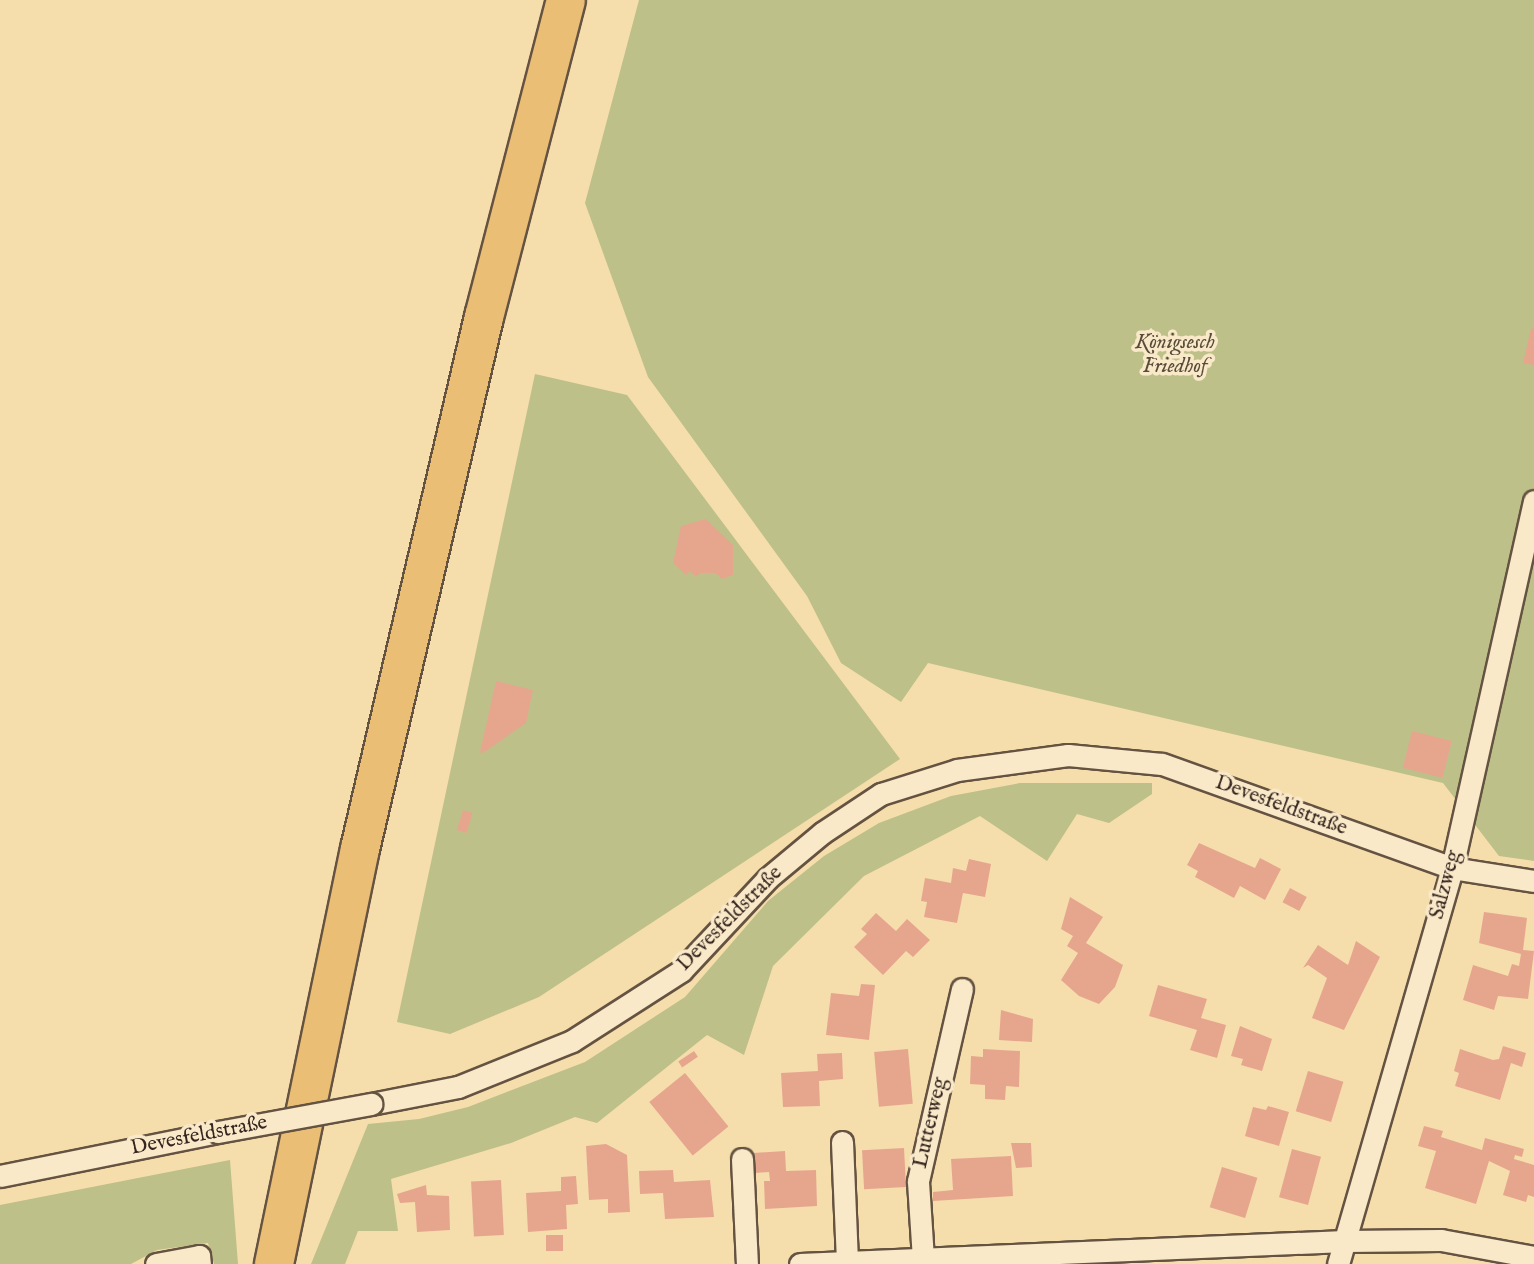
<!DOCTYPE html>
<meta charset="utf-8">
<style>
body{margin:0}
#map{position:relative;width:1534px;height:1264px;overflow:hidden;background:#f6ddac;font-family:"IM FELL English",serif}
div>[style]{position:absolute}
.green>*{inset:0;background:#bdc089}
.building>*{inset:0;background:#e6a68e;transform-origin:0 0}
.roads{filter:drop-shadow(2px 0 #655342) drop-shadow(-2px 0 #655342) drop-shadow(0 2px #655342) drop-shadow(0 -2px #655342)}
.street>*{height:21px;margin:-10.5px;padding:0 10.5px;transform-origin:10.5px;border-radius:10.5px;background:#f9e9c9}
.highway>*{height:38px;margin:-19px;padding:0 19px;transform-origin:19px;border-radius:19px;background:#ebbe76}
.bridges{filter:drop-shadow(2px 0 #655342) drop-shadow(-2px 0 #655342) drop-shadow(0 2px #655342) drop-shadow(0 -2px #655342)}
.street-bridge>*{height:21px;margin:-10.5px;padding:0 10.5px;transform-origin:10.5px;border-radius:10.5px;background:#f9e9c9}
span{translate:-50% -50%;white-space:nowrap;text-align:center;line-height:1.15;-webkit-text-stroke:7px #f9e9c9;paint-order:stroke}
.park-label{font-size:21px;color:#574c39;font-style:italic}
.street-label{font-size:21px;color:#35251e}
</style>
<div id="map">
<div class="green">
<i style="clip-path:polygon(639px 0,1534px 0,1534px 861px,1499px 856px,1443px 783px,928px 663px,901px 702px,841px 663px,807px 596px,648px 377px,585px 203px)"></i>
<i style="clip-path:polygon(535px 374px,627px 395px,900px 759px,539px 997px,450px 1034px,397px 1022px)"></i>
<i style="clip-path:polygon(1020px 783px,1152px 783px,1152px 794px,1109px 823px,1077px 814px,1047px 861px,980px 816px,864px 876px,773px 966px,744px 1055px,707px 1035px,597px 1123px,575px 1117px,511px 1143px,391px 1179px,398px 1231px,358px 1231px,345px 1264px,311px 1264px,368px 1124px,419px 1119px,468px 1107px,585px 1062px,685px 997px,768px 901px,824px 856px,879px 823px,951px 796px)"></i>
<i style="clip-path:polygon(230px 1160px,238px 1264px,214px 1264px,208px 1243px,157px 1250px,131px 1264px,0 1264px,0 1205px)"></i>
</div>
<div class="building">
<i style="clip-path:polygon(1531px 328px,1534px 329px,1534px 365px,1523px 363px)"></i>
<i style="clip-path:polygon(706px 519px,733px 545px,733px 575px,722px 579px,715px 573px,700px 573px,696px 577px,690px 571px,686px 575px,673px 563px,681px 526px)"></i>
<i style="clip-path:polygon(496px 681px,533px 690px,526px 723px,483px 753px,480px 752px)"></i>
<i style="left:1412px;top:731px;width:41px;height:38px;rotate:14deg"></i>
<i style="left:463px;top:810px;width:10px;height:21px;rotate:17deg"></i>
<i style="clip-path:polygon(1199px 843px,1255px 868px,1260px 858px,1281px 869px,1265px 900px,1240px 886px,1234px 898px,1195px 877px,1198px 871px,1187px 865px)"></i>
<i style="clip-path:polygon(969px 859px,991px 864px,985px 897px,963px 893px,957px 923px,924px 917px,927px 902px,921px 901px,925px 878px,951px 883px,953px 868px,966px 871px)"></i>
<i style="left:1290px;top:888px;width:19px;height:16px;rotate:28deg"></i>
<i style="clip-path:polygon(1070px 897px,1103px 917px,1086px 943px,1123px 965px,1115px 987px,1099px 1004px,1079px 996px,1061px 980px,1078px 953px,1067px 946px,1073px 936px,1061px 929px)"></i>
<i style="clip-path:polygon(1484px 912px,1527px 918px,1523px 950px,1534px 951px,1528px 999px,1498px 996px,1494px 1010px,1463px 1000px,1473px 965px,1508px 976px,1512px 964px,1519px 966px,1521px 954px,1479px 943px)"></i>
<i style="clip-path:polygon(876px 913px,896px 931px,907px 919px,930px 940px,913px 957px,906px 951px,883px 975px,854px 947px,867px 934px,861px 929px)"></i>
<i style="clip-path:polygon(1356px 941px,1380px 957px,1344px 1030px,1312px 1018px,1327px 978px,1308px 965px,1303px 968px,1318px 945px,1348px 965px)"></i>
<i style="clip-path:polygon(861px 984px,875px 985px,869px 1040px,826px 1035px,831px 993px,859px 996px)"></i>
<i style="clip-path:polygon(1158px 985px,1207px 999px,1201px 1018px,1226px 1025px,1217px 1058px,1190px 1050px,1197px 1030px,1149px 1016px)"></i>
<i style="clip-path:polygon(1001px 1010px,1033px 1019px,1032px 1042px,999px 1040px)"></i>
<i style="clip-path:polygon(1240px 1026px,1272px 1039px,1262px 1071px,1241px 1065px,1243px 1059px,1231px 1056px)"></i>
<i style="clip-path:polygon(1503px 1046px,1526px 1053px,1522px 1067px,1511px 1063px,1500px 1100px,1455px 1086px,1459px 1073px,1454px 1071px,1460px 1049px,1493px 1060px,1499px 1059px)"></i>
<i style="left:908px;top:1049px;width:55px;height:34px;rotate:85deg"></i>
<i style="clip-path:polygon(983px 1049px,1020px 1051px,1019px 1087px,1006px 1086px,1005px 1100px,985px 1099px,985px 1085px,970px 1084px,971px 1056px,983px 1057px)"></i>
<i style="left:694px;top:1051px;width:7px;height:19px;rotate:56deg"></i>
<i style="clip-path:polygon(842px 1053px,843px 1079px,819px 1081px,820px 1106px,783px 1107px,781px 1073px,818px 1071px,817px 1054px)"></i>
<i style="left:1308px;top:1071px;width:37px;height:42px;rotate:17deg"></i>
<i style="left:685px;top:1073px;width:69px;height:46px;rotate:51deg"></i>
<i style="clip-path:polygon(1268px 1106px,1289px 1112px,1279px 1146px,1245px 1136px,1253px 1107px,1266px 1110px)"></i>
<i style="clip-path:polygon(1424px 1126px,1443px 1131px,1441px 1137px,1482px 1150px,1485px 1138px,1524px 1149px,1522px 1157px,1515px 1155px,1514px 1159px,1534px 1165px,1534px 1197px,1528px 1195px,1526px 1202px,1503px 1195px,1510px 1171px,1489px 1161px,1476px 1204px,1425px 1188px,1436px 1151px,1418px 1146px)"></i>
<i style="clip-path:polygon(1011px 1143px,1031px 1143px,1032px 1167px,1016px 1168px)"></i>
<i style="clip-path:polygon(606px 1144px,627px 1155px,630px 1212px,608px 1213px,608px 1199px,589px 1200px,586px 1146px)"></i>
<i style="left:904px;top:1148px;width:39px;height:42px;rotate:87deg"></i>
<i style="left:1292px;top:1149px;width:30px;height:50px;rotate:15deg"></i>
<i style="clip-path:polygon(785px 1151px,786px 1171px,816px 1170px,817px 1206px,765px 1209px,764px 1181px,770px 1181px,769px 1172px,755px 1173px,754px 1153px)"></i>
<i style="clip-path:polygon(1011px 1156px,1013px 1196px,933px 1201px,933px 1192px,953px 1190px,951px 1159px)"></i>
<i style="left:1222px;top:1167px;width:37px;height:42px;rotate:17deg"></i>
<i style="clip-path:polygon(673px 1170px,674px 1182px,710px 1180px,714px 1217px,665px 1219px,663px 1193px,640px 1194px,639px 1171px)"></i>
<i style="clip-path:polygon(576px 1176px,578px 1204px,566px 1205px,567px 1229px,528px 1232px,526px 1193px,561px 1191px,561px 1177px)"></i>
<i style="left:501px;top:1180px;width:55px;height:30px;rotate:87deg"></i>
<i style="clip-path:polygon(426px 1185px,427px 1195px,449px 1196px,450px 1230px,417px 1232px,415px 1202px,400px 1203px,397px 1194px)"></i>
<i style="left:563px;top:1235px;width:16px;height:17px;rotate:90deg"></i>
</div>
<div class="roads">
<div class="street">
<i style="left:371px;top:1104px;width:89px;rotate:-11.1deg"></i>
<i style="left:458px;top:1087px;width:123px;rotate:-22deg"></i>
<i style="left:572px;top:1041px;width:130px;rotate:-32.7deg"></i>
<i style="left:681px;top:971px;width:127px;rotate:-46.9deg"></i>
<i style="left:768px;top:878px;width:70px;rotate:-39.8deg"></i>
<i style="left:822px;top:833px;width:71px;rotate:-33.5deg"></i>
<i style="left:881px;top:794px;width:80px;rotate:-17.5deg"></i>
<i style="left:957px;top:770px;width:112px;rotate:-7.7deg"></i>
<i style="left:1068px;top:755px;width:94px;rotate:5.5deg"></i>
<i style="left:1162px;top:764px;width:308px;rotate:19.7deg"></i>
<i style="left:1452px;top:868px;width:83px;rotate:9deg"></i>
<i style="left:842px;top:1142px;width:120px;rotate:87.6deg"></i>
<i style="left:742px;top:1159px;width:105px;rotate:87.3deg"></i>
<i style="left:0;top:1176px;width:222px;rotate:-11.4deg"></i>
<i style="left:923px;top:1259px;width:78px;rotate:-93.7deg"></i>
<i style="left:918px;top:1181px;width:197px;rotate:-77.1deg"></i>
<i style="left:156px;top:1264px;width:44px;rotate:-10.5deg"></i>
<i style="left:199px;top:1256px;width:8px;rotate:83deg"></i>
<i style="left:800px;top:1264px;width:545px;rotate:-2.42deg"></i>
<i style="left:1345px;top:1241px;width:96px;rotate:-0.6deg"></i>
<i style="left:1441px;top:1240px;width:95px;rotate:10.4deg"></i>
<i style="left:1338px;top:1264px;width:412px;rotate:-73.9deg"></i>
<i style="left:1452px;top:868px;width:376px;rotate:-77.4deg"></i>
</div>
<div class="highway">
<i style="left:274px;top:1264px;width:424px;rotate:-78.3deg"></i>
<i style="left:360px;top:849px;width:546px;rotate:-76.88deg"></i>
<i style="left:484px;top:317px;width:327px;rotate:-75.5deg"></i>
</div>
</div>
<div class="bridges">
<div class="street-bridge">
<i style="left:218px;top:1132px;width:156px;rotate:-10.4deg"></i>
</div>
</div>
<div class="park-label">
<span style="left:1175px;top:355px">Königsesch<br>Friedhof</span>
</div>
<div class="street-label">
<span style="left:1281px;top:806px;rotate:20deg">Devesfeldstraße</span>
<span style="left:1446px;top:885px;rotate:-75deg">Salzweg</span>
<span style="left:730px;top:919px;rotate:-45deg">Devesfeldstraße</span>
<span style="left:931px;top:1123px;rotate:-77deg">Lutterweg</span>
<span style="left:199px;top:1136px;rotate:-11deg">Devesfeldstraße</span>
</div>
</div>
